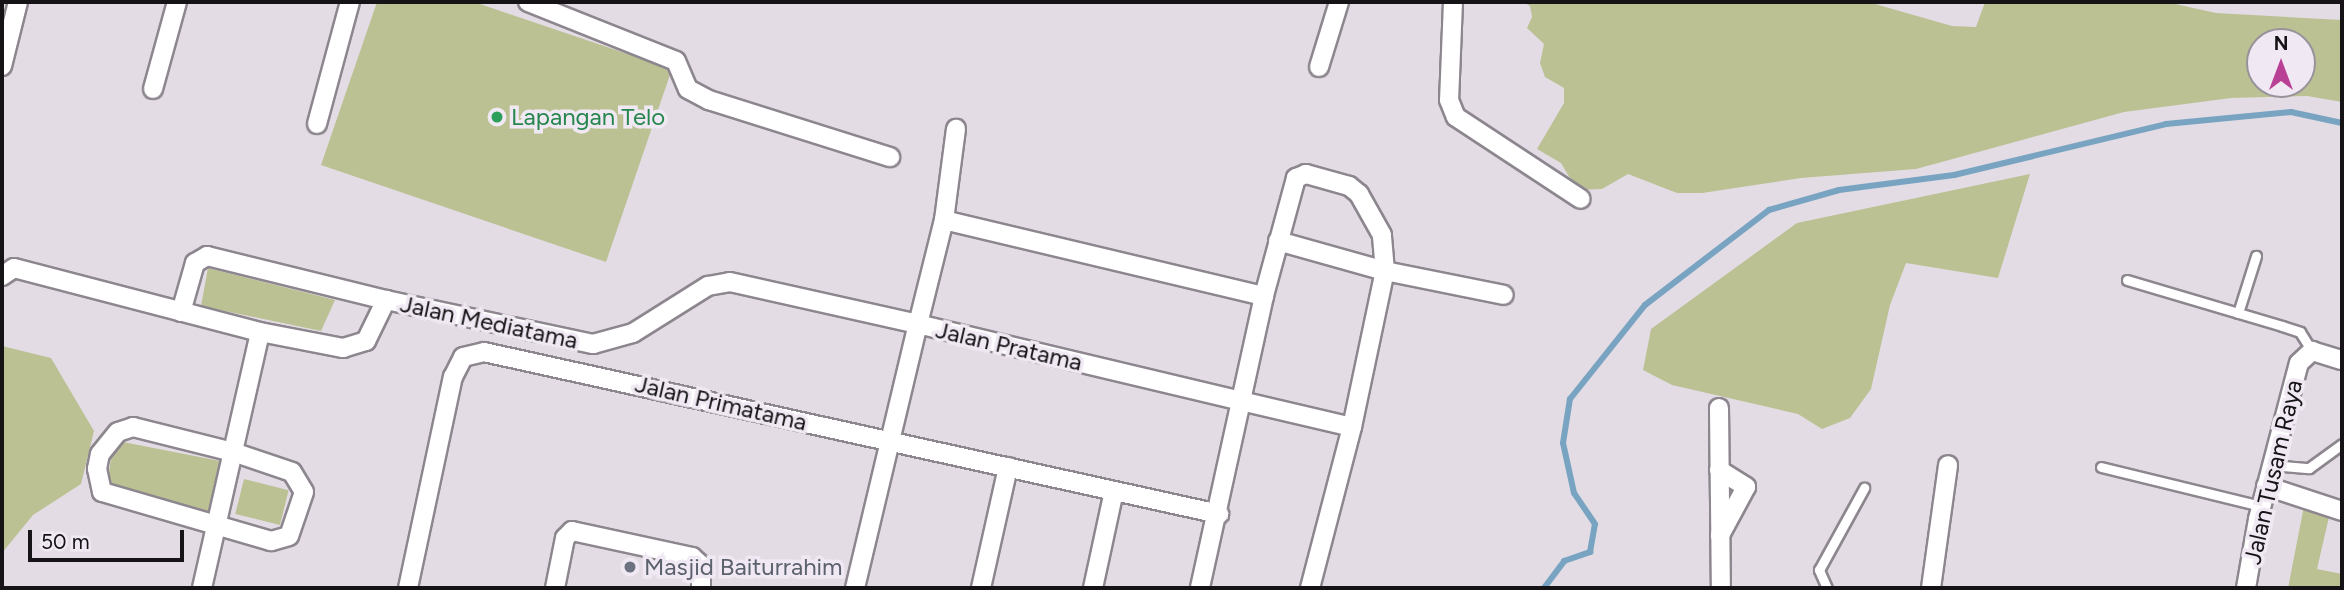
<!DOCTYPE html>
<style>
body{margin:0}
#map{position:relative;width:2344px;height:590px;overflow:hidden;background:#e3dce5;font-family:Figtree,sans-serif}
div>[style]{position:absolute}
.green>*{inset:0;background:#bbc193;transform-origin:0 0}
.stream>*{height:6px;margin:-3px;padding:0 3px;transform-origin:3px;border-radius:3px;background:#78a4c1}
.roads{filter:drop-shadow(2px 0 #8d868f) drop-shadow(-2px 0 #8d868f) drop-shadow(0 2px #8d868f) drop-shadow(0 -2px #8d868f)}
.service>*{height:9px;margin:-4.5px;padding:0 4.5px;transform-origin:4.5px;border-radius:4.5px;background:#fff}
.minor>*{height:18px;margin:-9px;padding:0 9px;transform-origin:9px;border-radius:9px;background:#fff}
.dots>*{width:19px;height:19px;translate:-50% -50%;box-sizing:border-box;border:4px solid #f0e9f3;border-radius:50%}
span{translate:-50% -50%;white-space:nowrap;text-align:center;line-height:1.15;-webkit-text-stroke:7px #f0e9f3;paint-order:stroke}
.leisure-label{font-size:24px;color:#27864d}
.left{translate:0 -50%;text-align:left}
.street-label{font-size:24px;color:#151316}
.worship-label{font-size:24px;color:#5b616d}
.frame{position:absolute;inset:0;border:4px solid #151316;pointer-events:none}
.north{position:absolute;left:2246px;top:28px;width:70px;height:70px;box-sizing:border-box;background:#f0e9f3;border:2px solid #98939b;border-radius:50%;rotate:0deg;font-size:19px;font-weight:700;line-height:28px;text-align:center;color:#151316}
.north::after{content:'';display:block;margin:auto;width:24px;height:32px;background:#b94195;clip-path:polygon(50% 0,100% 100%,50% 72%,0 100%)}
.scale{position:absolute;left:28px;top:530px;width:156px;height:32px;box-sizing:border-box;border:4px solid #151316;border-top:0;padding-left:9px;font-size:21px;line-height:24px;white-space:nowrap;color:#151316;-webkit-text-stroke:5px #f0e9f3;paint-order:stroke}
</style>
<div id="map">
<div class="green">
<i style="clip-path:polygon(377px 2px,474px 2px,672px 69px,606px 262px,321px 165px)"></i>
<i style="clip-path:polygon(evenodd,1523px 2px,1868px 2px,1952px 26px,1976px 27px,1985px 2px,2166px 2px,2216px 13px,2342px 20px,2342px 102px,2307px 96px,2231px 98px,2124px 112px,1916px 169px,1801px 178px,1702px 193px,1677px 193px,1628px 174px,1602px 189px,1577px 190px,1561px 163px,1537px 149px,1564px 103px,1564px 88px,1545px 77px,1540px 63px,1544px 44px,1527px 28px,1532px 17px,1530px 6px,1523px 2px,2260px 42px,2302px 42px,2302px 84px,2260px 84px,2260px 42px)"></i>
<i style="clip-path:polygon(2030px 174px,1998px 278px,1906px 263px,1890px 305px,1871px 389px,1850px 418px,1822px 429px,1798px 414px,1672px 385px,1643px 370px,1651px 329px,1797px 223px)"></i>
<i style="clip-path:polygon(208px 268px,335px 300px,321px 331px,201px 306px)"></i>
<i style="clip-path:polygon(2px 346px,51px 358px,94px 431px,81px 484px,33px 515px,2px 553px)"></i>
<i style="clip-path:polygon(123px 442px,220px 461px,210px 514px,107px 487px,111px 458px)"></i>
<i style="left:244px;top:479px;width:46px;height:36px;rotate:14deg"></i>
<i style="clip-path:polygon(2304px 506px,2329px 517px,2317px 569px,2342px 574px,2342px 588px,2288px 588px)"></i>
</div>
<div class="stream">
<i style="left:1544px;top:588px;width:34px;rotate:-53deg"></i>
<i style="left:1564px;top:561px;width:28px;rotate:-19deg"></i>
<i style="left:1590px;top:552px;width:28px;rotate:-80deg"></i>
<i style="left:1595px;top:524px;width:37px;rotate:-124deg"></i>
<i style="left:1574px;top:493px;width:51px;rotate:-102.4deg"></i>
<i style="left:1563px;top:443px;width:45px;rotate:-81deg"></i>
<i style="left:1570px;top:399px;width:120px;rotate:-51.4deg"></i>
<i style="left:1645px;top:305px;width:156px;rotate:-37.5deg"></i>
<i style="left:1769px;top:210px;width:73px;rotate:-15.9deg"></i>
<i style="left:1839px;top:190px;width:116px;rotate:-7.4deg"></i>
<i style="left:1954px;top:175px;width:218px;rotate:-13.5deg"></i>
<i style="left:2166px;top:124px;width:126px;rotate:-5.5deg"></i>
<i style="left:2291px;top:112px;width:52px;rotate:12.2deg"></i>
</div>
<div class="roads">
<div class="service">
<i style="left:2127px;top:280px;width:162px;rotate:16.5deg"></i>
<i style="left:2282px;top:326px;width:19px;rotate:18deg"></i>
<i style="left:2300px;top:332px;width:22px;rotate:58deg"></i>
<i style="left:2238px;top:313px;width:60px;rotate:-72.5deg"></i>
<i style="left:2271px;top:465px;width:38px;rotate:5deg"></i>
<i style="left:2309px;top:468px;width:41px;rotate:-36deg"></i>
<i style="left:2101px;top:467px;width:165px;rotate:13.7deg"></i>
<i style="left:1827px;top:588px;width:20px;rotate:-114deg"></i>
<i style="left:1819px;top:570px;width:94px;rotate:-61.2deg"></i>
</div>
<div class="minor">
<i style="left:528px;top:2px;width:159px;rotate:21.7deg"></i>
<i style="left:676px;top:61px;width:30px;rotate:67deg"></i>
<i style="left:688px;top:89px;width:24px;rotate:28deg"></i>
<i style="left:709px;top:100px;width:190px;rotate:17.5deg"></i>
<i style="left:1453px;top:2px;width:98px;rotate:92.3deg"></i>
<i style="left:1449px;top:100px;width:18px;rotate:68deg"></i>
<i style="left:1456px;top:117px;width:149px;rotate:33.3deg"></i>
<i style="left:2px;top:66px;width:66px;rotate:-76deg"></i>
<i style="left:1319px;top:67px;width:68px;rotate:-72.9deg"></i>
<i style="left:153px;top:89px;width:90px;rotate:-74.6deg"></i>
<i style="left:317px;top:124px;width:126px;rotate:-74.9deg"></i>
<i style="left:944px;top:220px;width:329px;rotate:13.4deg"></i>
<i style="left:1264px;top:296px;width:107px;rotate:102.4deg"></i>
<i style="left:1241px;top:401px;width:114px;rotate:13.2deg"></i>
<i style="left:1352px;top:427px;width:159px;rotate:-78.1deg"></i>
<i style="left:1385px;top:271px;width:36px;rotate:-95deg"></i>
<i style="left:1382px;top:235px;width:47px;rotate:-119.3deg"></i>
<i style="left:1359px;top:194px;width:13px;rotate:-141deg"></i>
<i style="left:1349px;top:186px;width:45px;rotate:-164.4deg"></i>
<i style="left:1306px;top:174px;width:11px;rotate:158deg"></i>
<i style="left:1296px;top:178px;width:122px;rotate:105.2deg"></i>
<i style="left:1278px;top:241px;width:111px;rotate:15.7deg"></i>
<i style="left:1385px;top:271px;width:121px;rotate:11.4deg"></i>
<i style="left:2px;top:276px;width:14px;rotate:-34deg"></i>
<i style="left:14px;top:268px;width:254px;rotate:14.6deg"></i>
<i style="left:260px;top:332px;width:85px;rotate:10.9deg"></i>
<i style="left:343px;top:348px;width:24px;rotate:-17deg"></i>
<i style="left:366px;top:341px;width:46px;rotate:-64deg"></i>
<i style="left:181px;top:312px;width:51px;rotate:-74.1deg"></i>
<i style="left:195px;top:263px;width:14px;rotate:-30deg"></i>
<i style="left:207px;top:256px;width:184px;rotate:13.8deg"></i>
<i style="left:386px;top:300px;width:212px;rotate:12deg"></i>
<i style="left:593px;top:344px;width:41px;rotate:-15.4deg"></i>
<i style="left:633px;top:333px;width:89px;rotate:-32.1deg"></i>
<i style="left:708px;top:286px;width:22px;rotate:-10deg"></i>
<i style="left:730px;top:282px;width:193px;rotate:12.6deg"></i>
<i style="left:918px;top:324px;width:107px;rotate:-76deg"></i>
<i style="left:944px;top:220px;width:92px;rotate:-82.5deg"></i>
<i style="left:1719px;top:408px;width:180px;rotate:89.4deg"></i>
<i style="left:133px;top:427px;width:103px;rotate:14deg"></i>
<i style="left:233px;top:452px;width:62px;rotate:18.7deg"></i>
<i style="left:292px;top:472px;width:23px;rotate:59deg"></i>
<i style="left:304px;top:492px;width:46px;rotate:108.8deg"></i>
<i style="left:289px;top:536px;width:19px;rotate:164deg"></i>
<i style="left:271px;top:541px;width:176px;rotate:-163.8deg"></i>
<i style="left:102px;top:492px;width:24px;rotate:-102deg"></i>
<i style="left:97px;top:469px;width:15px;rotate:-79deg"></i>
<i style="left:100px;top:454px;width:28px;rotate:-51deg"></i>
<i style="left:118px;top:432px;width:16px;rotate:-18deg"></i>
<i style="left:1719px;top:470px;width:32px;rotate:32deg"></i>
<i style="left:1746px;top:487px;width:55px;rotate:118.4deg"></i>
<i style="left:2266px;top:486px;width:80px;rotate:18.2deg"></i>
<i style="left:202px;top:588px;width:262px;rotate:-77.2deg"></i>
<i style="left:408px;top:588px;width:216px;rotate:-78deg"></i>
<i style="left:453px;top:377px;width:22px;rotate:-63deg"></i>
<i style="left:463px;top:357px;width:22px;rotate:-13deg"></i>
<i style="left:484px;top:352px;width:753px;rotate:12.43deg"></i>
<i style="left:555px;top:588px;width:51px;rotate:-78.7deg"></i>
<i style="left:565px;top:538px;width:10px;rotate:-45deg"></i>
<i style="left:572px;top:531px;width:123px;rotate:12.2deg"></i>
<i style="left:692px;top:557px;width:12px;rotate:42deg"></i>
<i style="left:701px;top:565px;width:23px;rotate:90deg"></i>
<i style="left:855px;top:588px;width:271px;rotate:-76.6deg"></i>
<i style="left:918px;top:324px;width:332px;rotate:13.4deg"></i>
<i style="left:1241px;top:401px;width:191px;rotate:102.4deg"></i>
<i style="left:981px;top:588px;width:124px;rotate:-77.4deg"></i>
<i style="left:1093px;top:588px;width:99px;rotate:-77.8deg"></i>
<i style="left:1310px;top:588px;width:166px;rotate:-75.4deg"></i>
<i style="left:1931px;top:588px;width:124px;rotate:-82.1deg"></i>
<i style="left:2246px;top:588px;width:70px;rotate:-80.1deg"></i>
<i style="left:2258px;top:519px;width:161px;rotate:-75.3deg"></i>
<i style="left:2299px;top:363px;width:18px;rotate:-43deg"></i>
<i style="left:2312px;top:351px;width:31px;rotate:17deg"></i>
</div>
</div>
<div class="dots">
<i style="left:497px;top:117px;background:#2e9e5b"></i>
<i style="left:630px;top:567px;background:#6b7280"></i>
</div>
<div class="leisure-label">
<span class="left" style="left:511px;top:117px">Lapangan Telo</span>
</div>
<div class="street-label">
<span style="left:489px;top:322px;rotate:12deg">Jalan Mediatama</span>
<span style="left:1009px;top:346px;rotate:13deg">Jalan Pratama</span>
<span style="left:721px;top:403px;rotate:13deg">Jalan Primatama</span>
<span style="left:2273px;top:472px;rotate:-77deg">Jalan Tusam Raya</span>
</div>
<div class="worship-label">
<span class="left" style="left:644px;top:567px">Masjid Baiturrahim</span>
</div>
<div class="frame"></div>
<div class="north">N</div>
<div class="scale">50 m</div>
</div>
